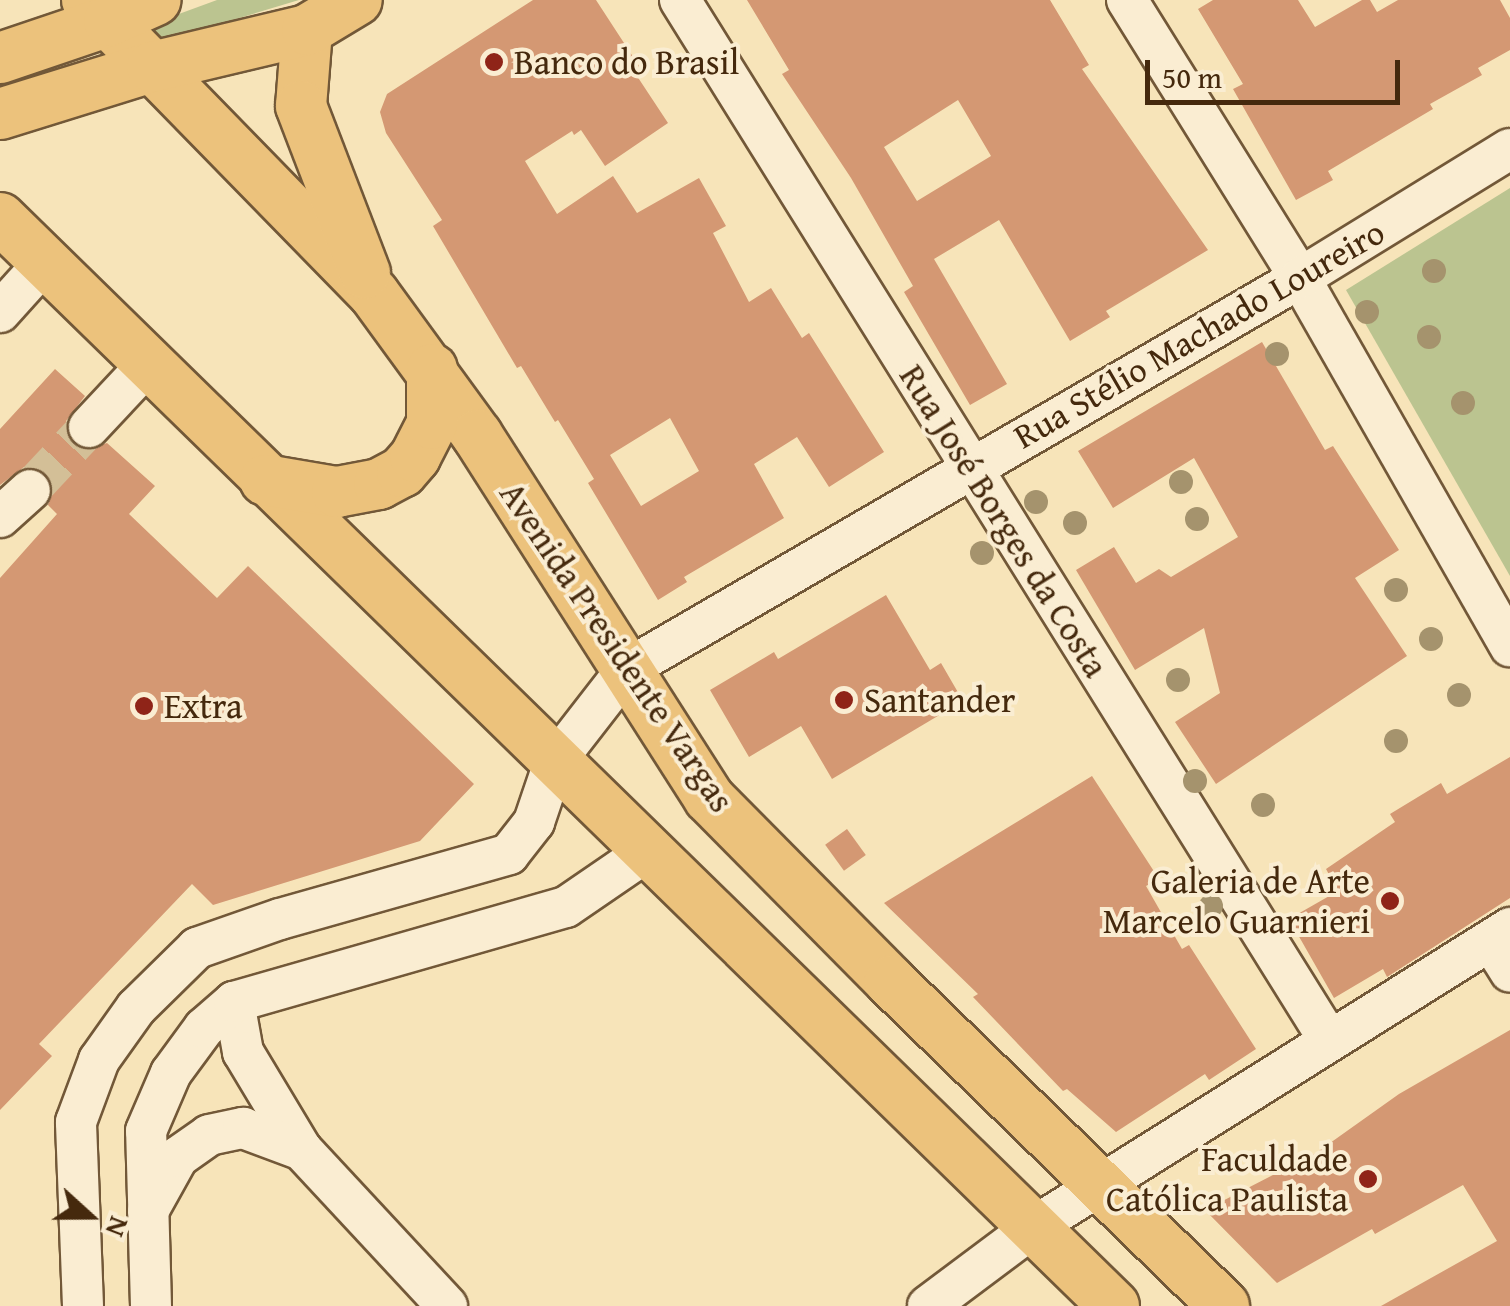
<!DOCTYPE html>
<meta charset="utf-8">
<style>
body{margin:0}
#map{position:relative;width:1510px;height:1306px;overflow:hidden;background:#f7e4b9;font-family:"Gentium Book Plus",serif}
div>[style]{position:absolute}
.green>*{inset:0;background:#bbc490}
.building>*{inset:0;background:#d49873;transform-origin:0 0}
.minor-tunnel>*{height:40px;margin-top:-20px;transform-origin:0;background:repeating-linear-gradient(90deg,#d3bf97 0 40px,transparent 0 60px)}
.roads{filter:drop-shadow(2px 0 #725838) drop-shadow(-2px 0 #725838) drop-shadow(0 2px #725838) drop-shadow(0 -2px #725838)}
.minor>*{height:40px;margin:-20px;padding:0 20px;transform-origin:20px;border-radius:20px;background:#faedd2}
.major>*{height:50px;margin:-25px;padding:0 25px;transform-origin:25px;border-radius:25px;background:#ecc27c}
.trees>*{width:24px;height:24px;margin:-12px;border-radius:50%;background:#a5936d}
.dots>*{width:28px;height:28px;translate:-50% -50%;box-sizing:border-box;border:5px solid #faedd2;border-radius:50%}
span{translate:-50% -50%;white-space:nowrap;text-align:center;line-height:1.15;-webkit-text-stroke:8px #faedd2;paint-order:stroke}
.poi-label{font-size:35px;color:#45290d}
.left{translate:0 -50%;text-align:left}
.right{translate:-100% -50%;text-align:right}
.street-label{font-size:35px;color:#45290d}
.north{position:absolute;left:40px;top:1166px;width:100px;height:100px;-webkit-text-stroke:8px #faedd2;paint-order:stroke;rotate:111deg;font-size:28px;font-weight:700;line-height:40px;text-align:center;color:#45290d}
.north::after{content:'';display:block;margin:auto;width:35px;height:45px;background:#45290d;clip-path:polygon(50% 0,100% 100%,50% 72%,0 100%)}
.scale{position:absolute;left:1145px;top:60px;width:255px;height:45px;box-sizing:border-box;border:5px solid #45290d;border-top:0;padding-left:12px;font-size:30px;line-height:35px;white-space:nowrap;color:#45290d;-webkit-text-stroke:8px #faedd2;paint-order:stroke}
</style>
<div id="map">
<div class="green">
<i style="clip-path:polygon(217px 0,299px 0,153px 44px,138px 29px)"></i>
<i style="clip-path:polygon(1510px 188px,1510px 576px,1346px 290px)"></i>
</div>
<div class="building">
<i style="clip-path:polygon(evenodd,533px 0,596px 0,639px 66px,633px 70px,668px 123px,605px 166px,581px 130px,574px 135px,572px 131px,525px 161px,557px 214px,613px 176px,637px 213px,699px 178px,726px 226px,713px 233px,749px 302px,771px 288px,802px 338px,809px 333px,884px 452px,829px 487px,797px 437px,754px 464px,784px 518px,684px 577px,687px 582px,658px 600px,588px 483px,594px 479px,558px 420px,555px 422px,521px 366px,517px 368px,433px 226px,442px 220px,386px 133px,380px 112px,387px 94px,533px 0,670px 418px,699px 471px,641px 506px,610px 455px,670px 418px)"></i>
<i style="clip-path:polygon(evenodd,747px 0,1050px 0,1089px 65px,1082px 69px,1208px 250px,1106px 311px,1110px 317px,1070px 341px,999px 220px,934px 259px,1007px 384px,970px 405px,904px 292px,913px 286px,851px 178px,782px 74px,789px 70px,747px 0,958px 100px,991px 156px,917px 201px,884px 147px,958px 100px)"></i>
<i style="clip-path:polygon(1213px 0,1298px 0,1315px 27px,1362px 0,1370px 0,1377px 12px,1398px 0,1500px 0,1510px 18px,1510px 50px,1478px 68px,1482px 75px,1430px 104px,1433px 109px,1328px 171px,1333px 180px,1296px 200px,1233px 89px,1243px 84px,1198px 9px)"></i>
<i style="clip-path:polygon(1262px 342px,1325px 450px,1333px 446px,1399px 550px,1355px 578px,1407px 656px,1216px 784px,1175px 722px,1220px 693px,1204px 628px,1135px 670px,1076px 570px,1114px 547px,1136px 583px,1159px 569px,1171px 577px,1238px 537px,1194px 458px,1113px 508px,1078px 451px)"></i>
<i style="clip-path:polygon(55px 369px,85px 396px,66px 421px,72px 444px,85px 450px,107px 443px,155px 486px,129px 514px,217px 598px,248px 566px,474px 784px,420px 841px,213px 905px,192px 884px,39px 1044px,52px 1056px,0 1110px,0 578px,57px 514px,48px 505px,53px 484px,38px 468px,24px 467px,0 485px,0 429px)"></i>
<i style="clip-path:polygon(886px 595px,930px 670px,941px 663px,963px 701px,832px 779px,801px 726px,749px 757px,710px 690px,774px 652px,778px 659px)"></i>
<i style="clip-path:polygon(1510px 757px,1510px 898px,1387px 977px,1383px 969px,1334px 998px,1289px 919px,1338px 891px,1326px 869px,1395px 822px,1390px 814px,1441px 783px,1447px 794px)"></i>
<i style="clip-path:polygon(1092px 776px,1159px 879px,1146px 886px,1182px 949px,1189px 945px,1256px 1049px,1209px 1080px,1205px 1074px,1116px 1132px,1067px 1089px,1063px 1091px,973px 997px,978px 994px,884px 903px)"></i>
<i style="left:847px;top:829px;width:32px;height:27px;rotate:54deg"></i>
<i style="clip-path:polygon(1510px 1030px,1510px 1306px,1381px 1306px,1497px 1241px,1463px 1185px,1375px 1234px,1372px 1229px,1277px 1283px,1205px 1210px,1316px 1153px,1399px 1094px)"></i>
</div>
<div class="minor-tunnel">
<i style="left:30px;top:490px;width:86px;rotate:-46.9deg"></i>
</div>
<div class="roads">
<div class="minor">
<i style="left:680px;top:0;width:1226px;rotate:58.03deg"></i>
<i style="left:1127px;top:0;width:327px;rotate:58.1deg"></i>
<i style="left:1300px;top:278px;width:424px;rotate:60.3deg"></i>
<i style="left:0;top:312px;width:67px;rotate:-48deg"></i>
<i style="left:89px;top:427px;width:86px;rotate:-46.9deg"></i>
<i style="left:0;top:517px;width:40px;rotate:-42deg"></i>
<i style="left:1491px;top:941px;width:36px;rotate:58deg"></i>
<i style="left:234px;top:1002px;width:51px;rotate:79.8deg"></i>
<i style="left:243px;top:1052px;width:114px;rotate:59deg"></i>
<i style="left:302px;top:1150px;width:213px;rotate:47.1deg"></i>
<i style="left:148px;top:1211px;width:62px;rotate:-60.9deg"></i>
<i style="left:178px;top:1157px;width:38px;rotate:-35deg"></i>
<i style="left:209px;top:1135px;width:35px;rotate:-12deg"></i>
<i style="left:243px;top:1128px;width:63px;rotate:20.4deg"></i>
<i style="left:83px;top:1306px;width:184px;rotate:-92.2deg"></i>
<i style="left:76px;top:1122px;width:66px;rotate:-69.6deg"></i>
<i style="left:99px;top:1060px;width:64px;rotate:-54.6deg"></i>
<i style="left:136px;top:1008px;width:86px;rotate:-44.5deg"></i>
<i style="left:197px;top:948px;width:88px;rotate:-19.3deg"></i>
<i style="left:280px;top:919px;width:238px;rotate:-15.8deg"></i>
<i style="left:509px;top:854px;width:41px;rotate:-52deg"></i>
<i style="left:534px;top:822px;width:62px;rotate:-71.3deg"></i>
<i style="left:554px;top:763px;width:119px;rotate:-52.2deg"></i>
<i style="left:627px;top:669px;width:778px;rotate:-30.16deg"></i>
<i style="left:1300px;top:278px;width:246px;rotate:-31.6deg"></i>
<i style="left:151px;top:1306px;width:175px;rotate:-91.6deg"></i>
<i style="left:146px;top:1131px;width:63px;rotate:-66.7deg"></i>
<i style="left:171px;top:1073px;width:56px;rotate:-53.7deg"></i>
<i style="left:204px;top:1028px;width:40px;rotate:-41deg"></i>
<i style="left:234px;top:1002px;width:345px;rotate:-16deg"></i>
<i style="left:566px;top:907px;width:96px;rotate:-34.4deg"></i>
<i style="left:928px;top:1306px;width:134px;rotate:-36.8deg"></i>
<i style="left:1035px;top:1226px;width:561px;rotate:-32.1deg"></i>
</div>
<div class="major">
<i style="left:87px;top:0;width:411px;rotate:45.7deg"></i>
<i style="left:374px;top:294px;width:175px;rotate:53.9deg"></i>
<i style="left:477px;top:435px;width:431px;rotate:57.4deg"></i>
<i style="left:709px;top:798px;width:257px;rotate:45.3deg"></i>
<i style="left:890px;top:981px;width:466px;rotate:44.2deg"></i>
<i style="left:307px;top:30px;width:76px;rotate:94.5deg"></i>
<i style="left:301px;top:106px;width:179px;rotate:69deg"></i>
<i style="left:0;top:58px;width:115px;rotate:-18.7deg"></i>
<i style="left:109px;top:21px;width:51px;rotate:-24.1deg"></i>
<i style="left:0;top:114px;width:159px;rotate:-17.2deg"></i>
<i style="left:152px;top:67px;width:159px;rotate:-13.4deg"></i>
<i style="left:307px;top:30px;width:58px;rotate:-31deg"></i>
<i style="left:0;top:218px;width:1557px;rotate:44.32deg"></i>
<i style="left:265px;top:480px;width:73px;rotate:9.5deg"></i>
<i style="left:337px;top:492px;width:43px;rotate:-10.8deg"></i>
<i style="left:379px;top:484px;width:26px;rotate:-28deg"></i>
<i style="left:402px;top:472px;width:20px;rotate:-49deg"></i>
<i style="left:415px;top:457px;width:37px;rotate:-63deg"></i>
<i style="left:432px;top:424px;width:55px;rotate:-90deg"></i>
</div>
</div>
<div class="trees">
<i style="left:1434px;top:271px"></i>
<i style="left:1367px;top:312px"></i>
<i style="left:1429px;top:337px"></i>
<i style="left:1277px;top:354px"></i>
<i style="left:1463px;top:403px"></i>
<i style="left:1181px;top:482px"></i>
<i style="left:1036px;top:502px"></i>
<i style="left:1197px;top:519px"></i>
<i style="left:1075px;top:523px"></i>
<i style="left:982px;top:553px"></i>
<i style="left:1396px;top:590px"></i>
<i style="left:1431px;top:639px"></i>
<i style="left:1178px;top:680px"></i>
<i style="left:1459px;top:695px"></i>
<i style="left:1396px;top:741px"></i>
<i style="left:1195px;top:781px"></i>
<i style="left:1263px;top:805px"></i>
<i style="left:1211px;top:906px"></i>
</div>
<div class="dots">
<i style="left:494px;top:62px;background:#8f2418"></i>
<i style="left:844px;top:700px;background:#8f2418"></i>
<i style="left:144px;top:706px;background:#8f2418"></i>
<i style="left:1390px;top:901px;background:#8f2418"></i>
<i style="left:1368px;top:1179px;background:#8f2418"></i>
</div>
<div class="poi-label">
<span class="left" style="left:514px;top:62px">Banco do Brasil</span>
<span class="left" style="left:864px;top:700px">Santander</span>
<span class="left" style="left:164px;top:706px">Extra</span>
<span class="right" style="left:1370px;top:901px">Galeria de Arte<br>Marcelo Guarnieri</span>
<span class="right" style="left:1348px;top:1179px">Faculdade<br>Católica Paulista</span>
</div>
<div class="street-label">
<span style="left:1199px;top:334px;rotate:-30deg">Rua Stélio Machado Loureiro</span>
<span style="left:1004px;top:521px;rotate:58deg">Rua José Borges da Costa</span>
<span style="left:617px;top:647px;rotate:56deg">Avenida Presidente Vargas</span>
</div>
<div class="north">N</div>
<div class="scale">50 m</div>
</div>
